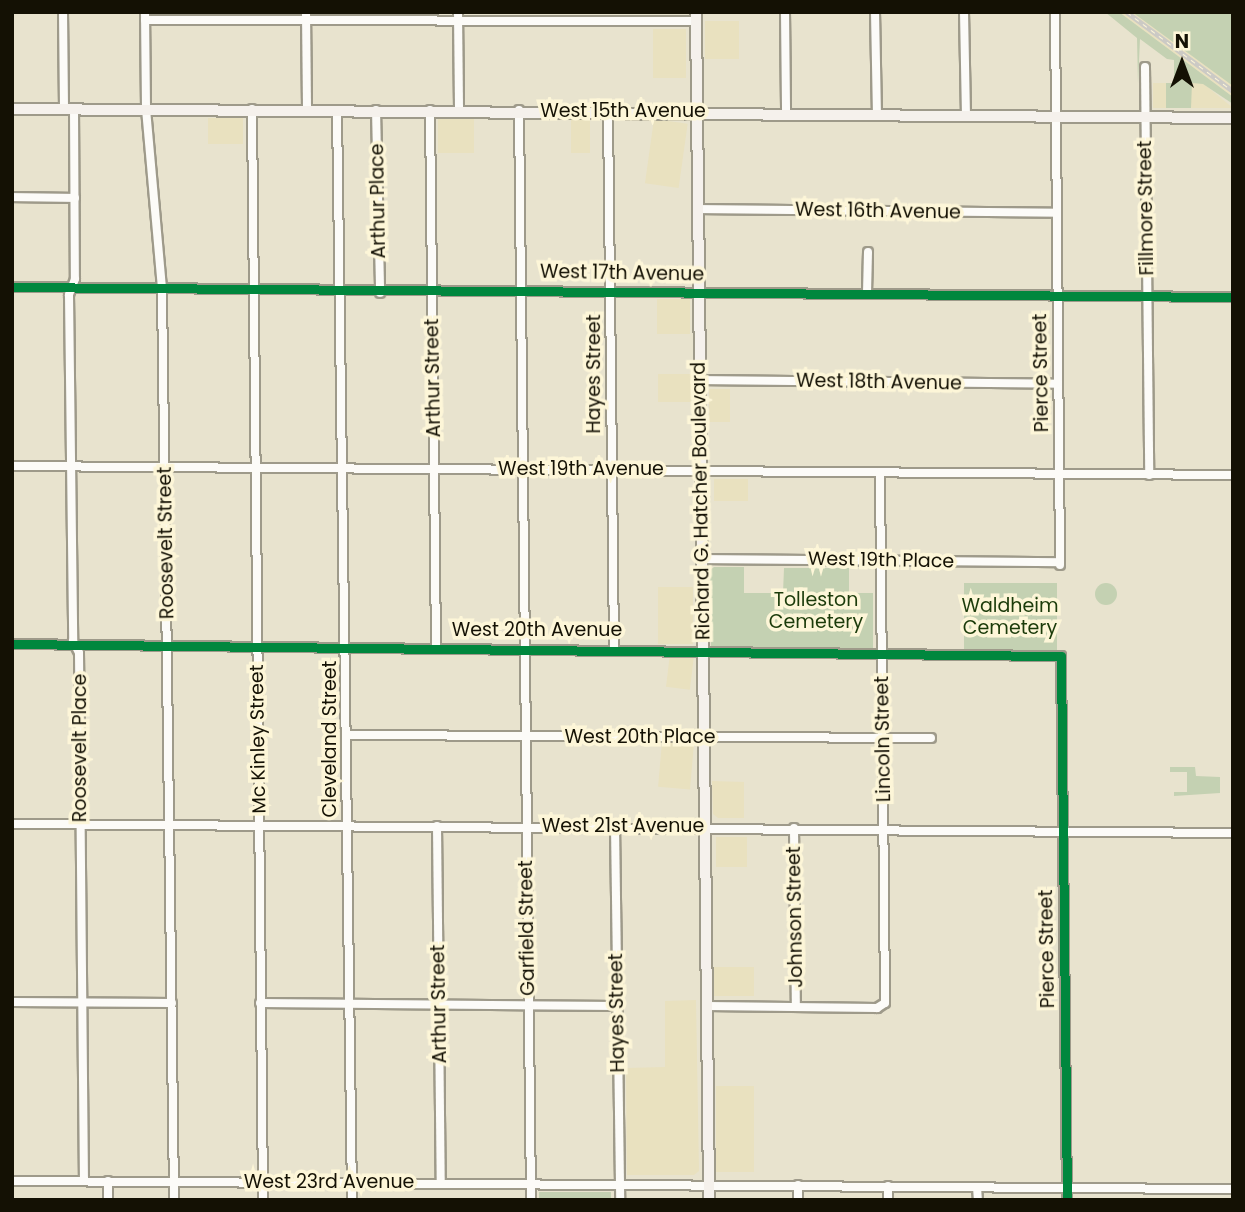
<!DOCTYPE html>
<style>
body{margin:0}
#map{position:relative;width:1245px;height:1212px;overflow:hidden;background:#e8e3ce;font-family:Poppins,sans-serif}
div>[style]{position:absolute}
.built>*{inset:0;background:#e9e1bf;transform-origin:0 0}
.green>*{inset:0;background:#c4d1b2;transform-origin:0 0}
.round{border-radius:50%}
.roads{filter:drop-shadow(2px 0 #9e9a8a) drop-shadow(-2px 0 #9e9a8a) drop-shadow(0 2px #9e9a8a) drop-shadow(0 -2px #9e9a8a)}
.minor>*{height:8px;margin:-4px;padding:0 4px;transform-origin:4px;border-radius:4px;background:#fcfbf8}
.major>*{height:10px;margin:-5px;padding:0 5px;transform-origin:5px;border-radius:5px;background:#f5f1ec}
.rail>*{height:4.5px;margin-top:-2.25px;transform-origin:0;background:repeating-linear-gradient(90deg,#fdf6d8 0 5px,#cccac5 0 10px);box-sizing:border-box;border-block:2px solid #cccac5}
.cycleway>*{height:9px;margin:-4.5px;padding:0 4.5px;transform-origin:4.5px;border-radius:4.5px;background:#00873e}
span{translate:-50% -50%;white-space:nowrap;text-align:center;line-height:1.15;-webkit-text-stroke:7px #fdf6d8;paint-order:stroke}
.street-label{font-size:19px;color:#141104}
.park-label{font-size:19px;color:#1b3b0a}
.frame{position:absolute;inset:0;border:14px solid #141104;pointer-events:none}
.north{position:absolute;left:1147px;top:28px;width:70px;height:70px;-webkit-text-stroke:5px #fdf6d8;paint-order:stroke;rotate:0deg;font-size:19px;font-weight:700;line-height:28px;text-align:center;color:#141104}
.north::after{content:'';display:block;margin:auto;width:24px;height:32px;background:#141104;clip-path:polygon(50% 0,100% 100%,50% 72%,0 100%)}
</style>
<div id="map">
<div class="built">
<i style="clip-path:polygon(1119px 12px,1132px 12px,1233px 86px,1233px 97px)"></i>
<i style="left:705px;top:21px;width:34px;height:38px"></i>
<i style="left:653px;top:29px;width:33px;height:49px"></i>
<i style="left:1153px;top:83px;width:13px;height:25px"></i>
<i style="clip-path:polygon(1191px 83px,1203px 83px,1233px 108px,1191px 108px)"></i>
<i style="left:208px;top:118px;width:35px;height:26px"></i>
<i style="left:438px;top:119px;width:36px;height:34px"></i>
<i style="left:571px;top:119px;width:19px;height:34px"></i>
<i style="left:654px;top:119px;width:34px;height:65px;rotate:8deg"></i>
<i style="left:657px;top:299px;width:33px;height:35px"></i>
<i style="left:658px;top:374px;width:33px;height:28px"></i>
<i style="left:730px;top:389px;width:33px;height:21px;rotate:90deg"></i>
<i style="left:714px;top:479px;width:34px;height:22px"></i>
<i style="left:658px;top:587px;width:35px;height:57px"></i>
<i style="left:670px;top:654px;width:24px;height:33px;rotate:7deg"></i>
<i style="left:662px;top:742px;width:32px;height:45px;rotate:5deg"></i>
<i style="clip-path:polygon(712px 781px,744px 782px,744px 818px,718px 818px,713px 814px)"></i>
<i style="left:716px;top:837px;width:31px;height:30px"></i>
<i style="left:714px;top:967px;width:40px;height:29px"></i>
<i style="clip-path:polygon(696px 1000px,699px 1171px,694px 1175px,627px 1175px,626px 1068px,665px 1067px,665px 1001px)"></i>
<i style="left:716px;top:1086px;width:38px;height:86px"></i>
</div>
<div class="green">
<i style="clip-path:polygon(1105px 12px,1119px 12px,1233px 97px,1233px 104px,1203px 84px,1192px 83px,1191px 108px,1166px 108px,1166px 83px,1174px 83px,1174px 60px,1167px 59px,1140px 39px,1138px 84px,1137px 38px)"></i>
<i style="clip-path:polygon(1132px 12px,1233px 12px,1233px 86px)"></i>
<i style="clip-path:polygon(714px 567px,744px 567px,744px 593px,783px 593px,784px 568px,849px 568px,849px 593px,873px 593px,873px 649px,711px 648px,710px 570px)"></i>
<i class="round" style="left:1095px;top:583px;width:22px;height:22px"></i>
<i style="left:964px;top:583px;width:93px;height:67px"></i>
<i style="clip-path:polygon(1170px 767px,1195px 767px,1196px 776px,1220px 777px,1220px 793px,1174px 796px,1174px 792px,1187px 792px,1187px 772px,1170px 772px)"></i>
<i style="left:539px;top:1192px;width:72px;height:8px"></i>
</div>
<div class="roads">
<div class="minor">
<i style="left:63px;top:12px;width:97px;rotate:89.4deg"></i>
<i style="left:145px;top:12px;width:97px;rotate:89.4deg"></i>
<i style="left:146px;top:109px;width:182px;rotate:84.9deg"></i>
<i style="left:162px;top:290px;width:910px;rotate:89.24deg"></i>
<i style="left:306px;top:12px;width:98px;rotate:89.4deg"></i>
<i style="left:458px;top:12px;width:98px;rotate:89.4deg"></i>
<i style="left:785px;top:12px;width:100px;rotate:89.4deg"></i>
<i style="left:875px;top:12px;width:101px;rotate:88.9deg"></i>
<i style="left:964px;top:12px;width:102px;rotate:88.9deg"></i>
<i style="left:1055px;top:12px;width:553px;rotate:89.48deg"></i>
<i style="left:145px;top:20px;width:551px;rotate:0.1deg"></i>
<i style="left:1145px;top:67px;width:408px;rotate:89.4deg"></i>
<i style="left:74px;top:109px;width:170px;rotate:89.7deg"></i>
<i style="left:75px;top:279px;width:17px;rotate:111deg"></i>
<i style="left:69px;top:295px;width:346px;rotate:89.3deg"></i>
<i style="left:73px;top:641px;width:13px;rotate:63deg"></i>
<i style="left:79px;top:653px;width:528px;rotate:89.46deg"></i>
<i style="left:252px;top:109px;width:1091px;rotate:89.42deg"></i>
<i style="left:337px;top:110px;width:1090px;rotate:89.21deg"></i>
<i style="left:376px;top:110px;width:183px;rotate:88.7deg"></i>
<i style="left:430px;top:110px;width:537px;rotate:89.36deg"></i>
<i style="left:519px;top:110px;width:1090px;rotate:89.37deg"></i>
<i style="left:608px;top:111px;width:537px;rotate:89.36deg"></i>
<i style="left:12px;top:197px;width:63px;rotate:0.9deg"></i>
<i style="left:699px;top:209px;width:357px;rotate:0.6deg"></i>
<i style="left:12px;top:287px;width:1221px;rotate:0.47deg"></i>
<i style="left:867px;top:293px;width:41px;rotate:-88.6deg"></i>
<i style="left:700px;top:380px;width:358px;rotate:0.6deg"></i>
<i style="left:12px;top:466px;width:1221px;rotate:0.42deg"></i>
<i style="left:702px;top:559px;width:358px;rotate:0.5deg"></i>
<i style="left:12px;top:644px;width:1049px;rotate:0.66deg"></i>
<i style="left:1061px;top:656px;width:544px;rotate:89.37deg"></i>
<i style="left:349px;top:735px;width:582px;rotate:0.3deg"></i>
<i style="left:12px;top:824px;width:1221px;rotate:0.42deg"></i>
<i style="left:437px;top:826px;width:357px;rotate:89.4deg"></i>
<i style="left:615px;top:826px;width:374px;rotate:89.2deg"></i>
<i style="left:794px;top:828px;width:179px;rotate:89.4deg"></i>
<i style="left:12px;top:1002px;width:160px;rotate:0.4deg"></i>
<i style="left:260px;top:1003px;width:357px;rotate:0.5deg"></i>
<i style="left:707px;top:1006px;width:170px;rotate:0.7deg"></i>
<i style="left:877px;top:1008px;width:9px;rotate:-32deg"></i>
<i style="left:885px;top:1003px;width:531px;rotate:-90.54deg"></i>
<i style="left:12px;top:1181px;width:1221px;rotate:0.38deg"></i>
<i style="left:108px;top:1181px;width:19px;rotate:90deg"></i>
<i style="left:798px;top:1185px;width:15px;rotate:90deg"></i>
<i style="left:888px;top:1186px;width:14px;rotate:90deg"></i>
<i style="left:977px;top:1187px;width:13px;rotate:86deg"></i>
</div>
<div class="major">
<i style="left:696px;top:12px;width:1188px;rotate:89.37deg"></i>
<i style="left:12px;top:109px;width:1221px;rotate:0.42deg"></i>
</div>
</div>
<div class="rail">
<i style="left:1127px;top:12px;width:132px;rotate:36.7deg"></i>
</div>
<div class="cycleway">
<i style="left:12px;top:287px;width:1221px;rotate:0.47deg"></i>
<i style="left:12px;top:644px;width:1049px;rotate:0.66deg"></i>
<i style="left:1061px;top:656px;width:544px;rotate:89.37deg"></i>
</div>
<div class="street-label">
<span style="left:623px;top:111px">West 15th Avenue</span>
<span style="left:378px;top:201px;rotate:-91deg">Arthur Place</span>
<span style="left:1146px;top:208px;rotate:-91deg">Fillmore Street</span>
<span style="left:878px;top:211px;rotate:1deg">West 16th Avenue</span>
<span style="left:622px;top:273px;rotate:1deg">West 17th Avenue</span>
<span style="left:1041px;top:373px;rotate:-91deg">Pierce Street</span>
<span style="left:594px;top:374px;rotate:-90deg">Hayes Street</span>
<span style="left:433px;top:378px;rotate:-91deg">Arthur Street</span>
<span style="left:879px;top:382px;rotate:1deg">West 18th Avenue</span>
<span style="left:581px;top:469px">West 19th Avenue</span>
<span style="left:701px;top:501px;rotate:-91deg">Richard G. Hatcher Boulevard</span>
<span style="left:166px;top:543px;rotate:-91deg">Roosevelt Street</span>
<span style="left:881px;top:560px;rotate:1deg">West 19th Place</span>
<span style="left:537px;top:630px">West 20th Avenue</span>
<span style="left:640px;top:737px">West 20th Place</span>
<span style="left:258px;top:739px;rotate:-91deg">Mc Kinley Street</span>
<span style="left:330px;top:739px;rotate:-90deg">Cleveland Street</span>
<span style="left:883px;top:739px;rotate:-91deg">Lincoln Street</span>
<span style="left:80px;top:748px;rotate:-90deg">Roosevelt Place</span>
<span style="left:623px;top:826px">West 21st Avenue</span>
<span style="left:795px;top:917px;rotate:-91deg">Johnson Street</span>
<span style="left:527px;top:928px;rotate:-91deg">Garfield Street</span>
<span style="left:1047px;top:949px;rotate:-91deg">Pierce Street</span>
<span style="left:439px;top:1004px;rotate:-91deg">Arthur Street</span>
<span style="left:617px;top:1013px;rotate:-91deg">Hayes Street</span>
<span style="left:329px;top:1182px">West 23rd Avenue</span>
</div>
<div class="park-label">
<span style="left:816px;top:611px">Tolleston<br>Cemetery</span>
<span style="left:1010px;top:617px">Waldheim<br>Cemetery</span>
</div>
<div class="frame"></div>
<div class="north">N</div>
</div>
